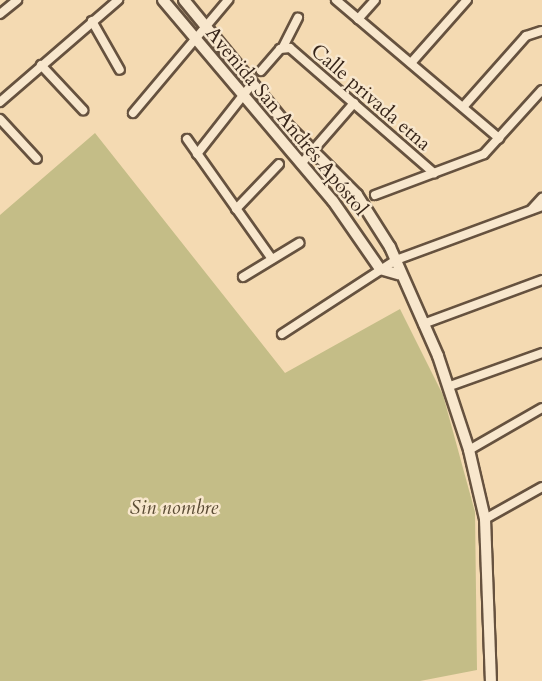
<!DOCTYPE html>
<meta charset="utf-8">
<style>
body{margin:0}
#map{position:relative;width:542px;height:681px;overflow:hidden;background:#f4dab2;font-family:Cardo,serif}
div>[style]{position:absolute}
.green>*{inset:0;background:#c4bd87}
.roads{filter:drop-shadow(2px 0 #66523f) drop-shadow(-2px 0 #66523f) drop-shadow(0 2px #66523f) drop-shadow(0 -2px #66523f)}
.minor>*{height:8px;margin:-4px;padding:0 4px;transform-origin:4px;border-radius:4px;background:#f8e7cd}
.tertiary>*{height:10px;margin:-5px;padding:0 5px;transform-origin:5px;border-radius:5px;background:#f8e7cd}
span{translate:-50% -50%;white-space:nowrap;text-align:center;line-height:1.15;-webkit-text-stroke:5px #f8e7cd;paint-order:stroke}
.street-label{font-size:20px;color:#372519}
.park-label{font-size:20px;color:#5a4b34;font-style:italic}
</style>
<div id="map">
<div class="green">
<i style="clip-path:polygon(95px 133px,285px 373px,400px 309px,443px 395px,475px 512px,477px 670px,420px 681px,0 681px,0 215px)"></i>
</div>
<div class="roads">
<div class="minor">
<i style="left:336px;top:0;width:214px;rotate:40.3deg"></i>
<i style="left:0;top:14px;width:22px;rotate:-39deg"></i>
<i style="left:358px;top:19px;width:25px;rotate:-48deg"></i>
<i style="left:92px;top:21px;width:56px;rotate:60.3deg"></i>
<i style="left:283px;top:47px;width:33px;rotate:-63deg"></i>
<i style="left:411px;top:63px;width:84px;rotate:-48.4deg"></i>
<i style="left:41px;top:65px;width:62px;rotate:47deg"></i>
<i style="left:261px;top:71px;width:29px;rotate:-49deg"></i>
<i style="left:280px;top:49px;width:10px;rotate:-6deg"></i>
<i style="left:290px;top:48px;width:191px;rotate:41deg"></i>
<i style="left:0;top:102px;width:156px;rotate:-40.8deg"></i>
<i style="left:463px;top:107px;width:95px;rotate:-48.4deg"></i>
<i style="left:526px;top:36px;width:16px;rotate:-18deg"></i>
<i style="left:133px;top:113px;width:148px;rotate:-49.9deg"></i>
<i style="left:0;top:119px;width:54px;rotate:47.2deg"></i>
<i style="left:187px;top:139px;width:147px;rotate:54.7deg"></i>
<i style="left:197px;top:154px;width:89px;rotate:-51.8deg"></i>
<i style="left:301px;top:164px;width:81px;rotate:-49deg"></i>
<i style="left:375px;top:195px;width:116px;rotate:-20.6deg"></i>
<i style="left:484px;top:154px;width:86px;rotate:-47.8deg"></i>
<i style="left:236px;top:209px;width:62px;rotate:-46.3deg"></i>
<i style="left:532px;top:209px;width:15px;rotate:-48deg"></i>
<i style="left:243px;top:277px;width:66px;rotate:-31.3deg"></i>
<i style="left:423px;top:324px;width:127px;rotate:-20.3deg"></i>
<i style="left:282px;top:334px;width:136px;rotate:-33deg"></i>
<i style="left:396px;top:260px;width:156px;rotate:-20.3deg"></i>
<i style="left:450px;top:386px;width:98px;rotate:-19.7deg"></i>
<i style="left:469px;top:450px;width:84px;rotate:-29.9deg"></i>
<i style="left:485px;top:519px;width:65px;rotate:-29.3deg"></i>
</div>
<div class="tertiary">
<i style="left:163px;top:0;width:263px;rotate:49.8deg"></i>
<i style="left:333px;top:201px;width:83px;rotate:55.3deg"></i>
<i style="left:380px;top:269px;width:19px;rotate:16deg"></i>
<i style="left:184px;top:0;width:159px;rotate:50.6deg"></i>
<i style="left:285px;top:123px;width:102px;rotate:45deg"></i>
<i style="left:357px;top:195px;width:62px;rotate:57.6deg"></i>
<i style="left:390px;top:247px;width:119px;rotate:66.2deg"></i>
<i style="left:438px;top:356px;width:99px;rotate:71.7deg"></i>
<i style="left:469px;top:450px;width:71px;rotate:76.9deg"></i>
<i style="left:485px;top:519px;width:162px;rotate:87.9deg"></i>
</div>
</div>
<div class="street-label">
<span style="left:371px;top:97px;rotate:41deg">Calle privada etna</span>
<span style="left:287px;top:121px;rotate:50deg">Avenida San Andrés Apóstol</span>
</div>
<div class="park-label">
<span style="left:174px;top:507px">Sin nombre</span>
</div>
</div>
